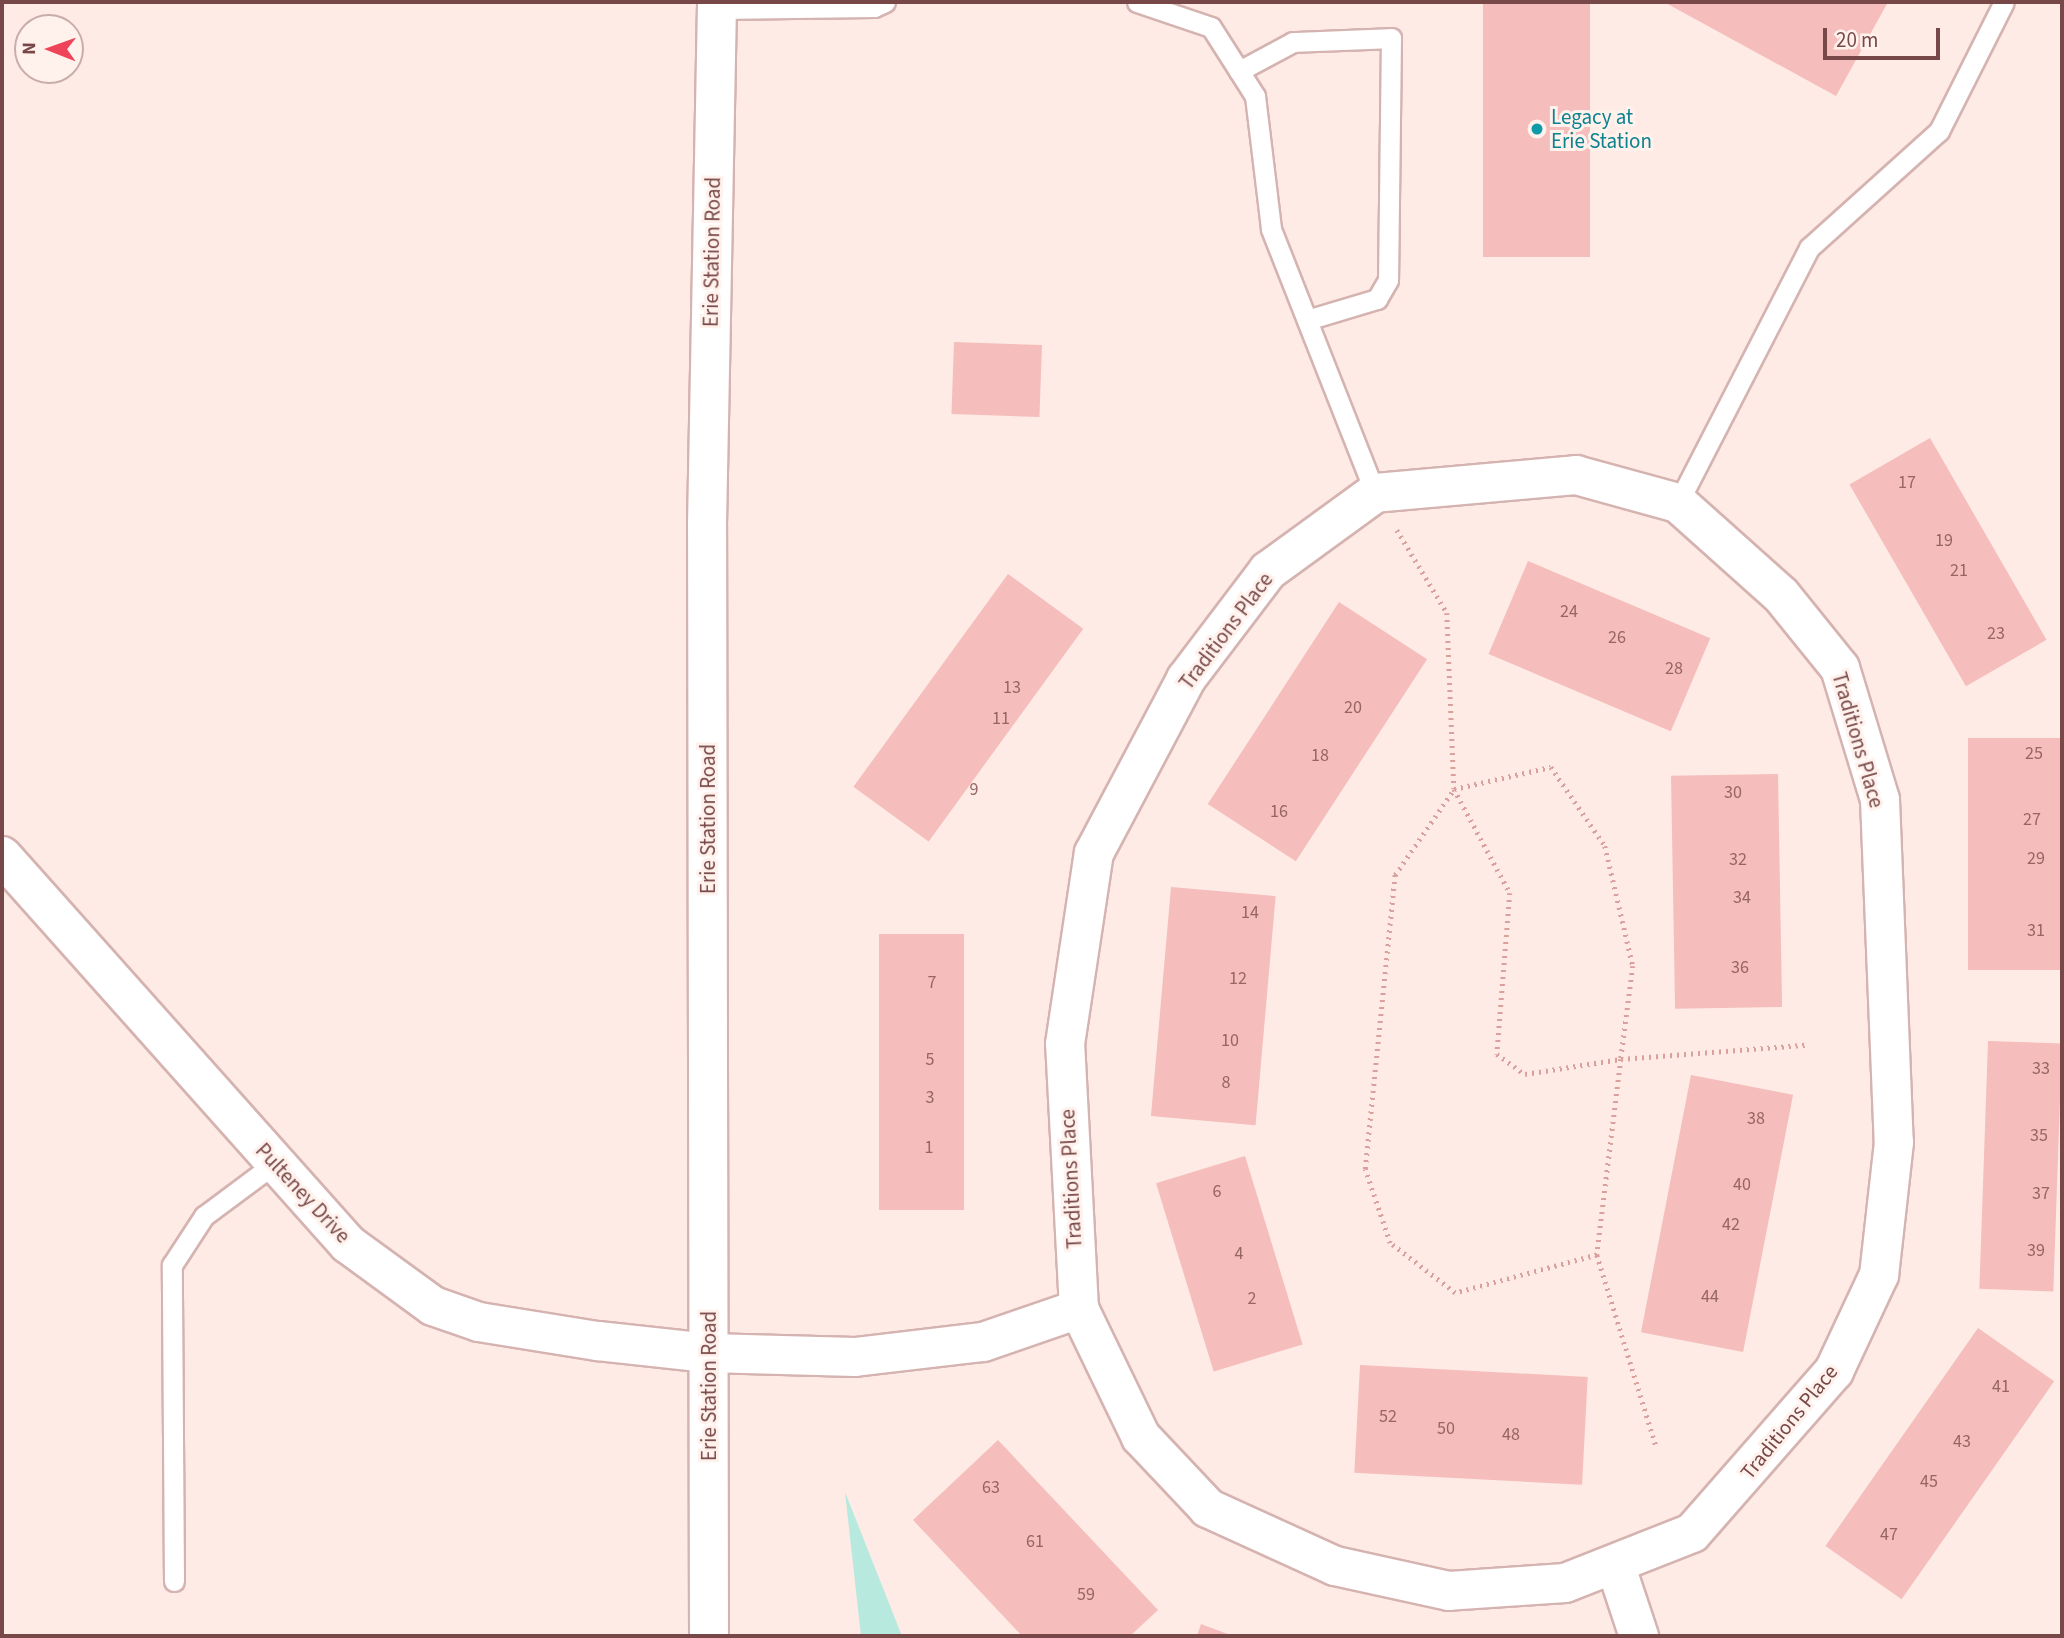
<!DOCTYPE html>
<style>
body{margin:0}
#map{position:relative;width:2064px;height:1638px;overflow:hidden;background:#feebe5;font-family:"Source Sans 3",sans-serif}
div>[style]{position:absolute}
.water>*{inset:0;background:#b8e9df}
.building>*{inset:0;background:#f5bdbb;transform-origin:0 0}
.path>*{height:4.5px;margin-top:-2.25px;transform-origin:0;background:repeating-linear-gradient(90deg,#daa09d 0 2px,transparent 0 7px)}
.roads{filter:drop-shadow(2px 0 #d5b3b0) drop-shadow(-2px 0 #d5b3b0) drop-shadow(0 2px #d5b3b0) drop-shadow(0 -2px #d5b3b0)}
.lane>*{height:19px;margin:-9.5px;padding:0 9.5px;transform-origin:9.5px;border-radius:9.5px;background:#fff}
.street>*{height:38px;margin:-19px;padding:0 19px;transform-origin:19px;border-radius:19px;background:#fff}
.secondary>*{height:38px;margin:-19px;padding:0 19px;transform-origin:19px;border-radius:19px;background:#fff}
.dots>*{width:19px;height:19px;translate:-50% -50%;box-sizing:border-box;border:4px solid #fff1ec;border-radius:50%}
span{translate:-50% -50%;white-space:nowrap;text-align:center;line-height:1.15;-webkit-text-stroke:6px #fff1ec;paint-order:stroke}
.number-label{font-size:18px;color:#976565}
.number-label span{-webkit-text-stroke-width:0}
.culture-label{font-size:21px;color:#0d838f}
.left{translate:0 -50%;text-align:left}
.street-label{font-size:21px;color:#784848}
.frame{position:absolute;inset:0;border:4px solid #784848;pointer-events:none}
.north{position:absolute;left:14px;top:14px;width:70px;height:70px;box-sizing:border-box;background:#fff1ec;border:2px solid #c9adaa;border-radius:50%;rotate:271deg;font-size:19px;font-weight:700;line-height:28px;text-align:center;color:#784848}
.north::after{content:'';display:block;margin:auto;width:24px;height:32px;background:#ef4359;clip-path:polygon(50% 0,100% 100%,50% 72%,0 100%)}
.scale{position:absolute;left:1823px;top:28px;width:117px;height:32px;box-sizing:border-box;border:4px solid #784848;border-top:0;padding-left:9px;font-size:21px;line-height:24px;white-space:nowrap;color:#784848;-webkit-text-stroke:5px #fff1ec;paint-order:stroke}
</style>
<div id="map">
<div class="water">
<i style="clip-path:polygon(845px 1492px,902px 1636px,861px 1636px)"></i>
</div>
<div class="building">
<i style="left:1483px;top:2px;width:107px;height:255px"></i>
<i style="clip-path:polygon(1664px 2px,1888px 2px,1836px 96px)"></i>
<i style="left:954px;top:342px;width:88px;height:72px;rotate:2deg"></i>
<i style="left:1930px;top:438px;width:233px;height:93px;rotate:60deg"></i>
<i style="left:1528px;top:561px;width:198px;height:101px;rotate:23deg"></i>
<i style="left:1008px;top:574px;width:93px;height:263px;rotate:36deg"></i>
<i style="left:1339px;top:602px;width:105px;height:241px;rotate:33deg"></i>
<i style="left:2062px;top:738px;width:232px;height:94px;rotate:90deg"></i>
<i style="left:1778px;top:774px;width:233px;height:107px;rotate:89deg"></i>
<i style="left:1171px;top:887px;width:105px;height:230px;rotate:5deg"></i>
<i style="left:879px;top:934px;width:85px;height:276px"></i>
<i style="left:1988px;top:1041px;width:74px;height:248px;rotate:2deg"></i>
<i style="left:1691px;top:1075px;width:104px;height:262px;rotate:11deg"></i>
<i style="left:1245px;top:1156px;width:197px;height:93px;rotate:73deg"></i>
<i style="left:1978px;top:1328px;width:93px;height:266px;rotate:35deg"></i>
<i style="left:1360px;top:1365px;width:228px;height:108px;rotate:3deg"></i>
<i style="clip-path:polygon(998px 1440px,1158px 1610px,1130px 1636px,1022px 1636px,913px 1520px)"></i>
<i style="clip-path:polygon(1201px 1624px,1233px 1636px,1197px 1636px)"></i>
</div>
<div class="path">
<i style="left:1397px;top:530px;width:97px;rotate:58.9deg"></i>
<i style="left:1447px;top:613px;width:176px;rotate:87.7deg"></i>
<i style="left:1454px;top:789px;width:99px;rotate:-12.8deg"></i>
<i style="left:1551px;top:767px;width:96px;rotate:55.6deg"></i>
<i style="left:1605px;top:846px;width:123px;rotate:76.9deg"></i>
<i style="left:1633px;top:966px;width:94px;rotate:97.4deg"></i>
<i style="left:1621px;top:1059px;width:197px;rotate:97deg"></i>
<i style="left:1597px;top:1255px;width:147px;rotate:165deg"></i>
<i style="left:1455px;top:1293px;width:82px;rotate:-142.4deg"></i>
<i style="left:1390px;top:1243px;width:78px;rotate:-108.7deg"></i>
<i style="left:1365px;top:1169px;width:296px;rotate:-84.2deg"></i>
<i style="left:1395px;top:875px;width:104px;rotate:-55.5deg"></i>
<i style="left:1454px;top:789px;width:118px;rotate:61.7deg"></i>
<i style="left:1510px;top:893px;width:162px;rotate:94.6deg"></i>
<i style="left:1497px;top:1054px;width:34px;rotate:36deg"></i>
<i style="left:1525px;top:1074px;width:97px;rotate:-8.9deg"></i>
<i style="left:1621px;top:1059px;width:185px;rotate:-4.4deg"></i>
<i style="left:1597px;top:1255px;width:200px;rotate:72.8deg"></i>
</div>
<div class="roads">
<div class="lane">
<i style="left:1137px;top:2px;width:78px;rotate:18.7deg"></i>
<i style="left:1211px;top:27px;width:82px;rotate:57.5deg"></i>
<i style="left:1255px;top:96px;width:134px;rotate:83.1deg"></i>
<i style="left:1271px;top:229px;width:284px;rotate:68.5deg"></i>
<i style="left:716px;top:9px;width:158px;rotate:-0.7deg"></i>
<i style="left:874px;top:7px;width:12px;rotate:-24deg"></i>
<i style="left:1239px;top:71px;width:61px;rotate:-28.2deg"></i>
<i style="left:1293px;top:42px;width:98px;rotate:-2.3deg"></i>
<i style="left:1391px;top:38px;width:242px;rotate:90.7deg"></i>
<i style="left:1388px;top:280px;width:22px;rotate:120deg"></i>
<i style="left:1377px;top:299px;width:73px;rotate:163.3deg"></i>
<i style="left:1678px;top:503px;width:287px;rotate:-62.8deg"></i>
<i style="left:1809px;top:248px;width:175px;rotate:-42deg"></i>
<i style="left:1939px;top:131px;width:144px;rotate:-63.3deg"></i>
<i style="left:174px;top:1581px;width:316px;rotate:-90.4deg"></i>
<i style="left:172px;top:1265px;width:59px;rotate:-56.9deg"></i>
<i style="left:204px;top:1216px;width:89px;rotate:-36.7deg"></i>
</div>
<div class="street">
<i style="left:1576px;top:475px;width:106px;rotate:15.4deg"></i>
<i style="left:1678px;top:503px;width:138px;rotate:41.8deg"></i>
<i style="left:1781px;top:595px;width:94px;rotate:51.1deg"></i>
<i style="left:1840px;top:668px;width:138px;rotate:73.1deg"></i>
<i style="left:1880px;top:800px;width:342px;rotate:87.7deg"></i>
<i style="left:1894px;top:1142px;width:134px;rotate:96.4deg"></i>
<i style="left:1879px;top:1275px;width:106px;rotate:115.1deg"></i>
<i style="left:1834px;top:1371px;width:215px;rotate:131.2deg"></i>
<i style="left:1692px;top:1533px;width:136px;rotate:158.5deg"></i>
<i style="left:1565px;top:1583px;width:116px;rotate:176.1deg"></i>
<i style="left:1449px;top:1591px;width:117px;rotate:-167.6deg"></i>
<i style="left:1335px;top:1566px;width:140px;rotate:-155.5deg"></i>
<i style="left:1208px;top:1508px;width:98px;rotate:-133.3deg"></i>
<i style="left:1141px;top:1437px;width:142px;rotate:-115.8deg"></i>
<i style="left:1079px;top:1309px;width:265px;rotate:-93deg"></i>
<i style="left:1065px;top:1044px;width:193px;rotate:-81.4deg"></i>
<i style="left:1094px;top:853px;width:197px;rotate:-62.1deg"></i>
<i style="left:1186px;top:679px;width:136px;rotate:-52.8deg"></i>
<i style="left:1268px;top:571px;width:132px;rotate:-36.1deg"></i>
<i style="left:1375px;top:493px;width:202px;rotate:-5.1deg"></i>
<i style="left:2px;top:856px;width:520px;rotate:48.27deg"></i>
<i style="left:348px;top:1244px;width:105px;rotate:36.1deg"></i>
<i style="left:433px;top:1306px;width:49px;rotate:19.2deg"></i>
<i style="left:479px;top:1322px;width:121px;rotate:9.1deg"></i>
<i style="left:598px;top:1341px;width:111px;rotate:6.2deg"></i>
<i style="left:708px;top:1353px;width:147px;rotate:1.6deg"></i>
<i style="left:855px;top:1357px;width:129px;rotate:-6.7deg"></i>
<i style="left:983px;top:1342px;width:102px;rotate:-19deg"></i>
<i style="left:1615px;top:1564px;width:76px;rotate:71.6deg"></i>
</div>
<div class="secondary">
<i style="left:709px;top:1636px;width:1111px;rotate:-90.1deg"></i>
<i style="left:707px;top:525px;width:523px;rotate:-88.9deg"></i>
</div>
</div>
<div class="dots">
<i style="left:1537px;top:129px;background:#0f9aa8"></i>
</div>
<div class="number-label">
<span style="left:1907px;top:483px">17</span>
<span style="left:1944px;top:541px">19</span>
<span style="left:1959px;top:571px">21</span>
<span style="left:1569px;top:612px">24</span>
<span style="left:1996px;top:634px">23</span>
<span style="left:1617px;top:638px">26</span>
<span style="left:1674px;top:669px">28</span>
<span style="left:1012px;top:688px">13</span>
<span style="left:1353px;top:708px">20</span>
<span style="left:1001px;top:719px">11</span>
<span style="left:2034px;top:754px">25</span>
<span style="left:1320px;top:756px">18</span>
<span style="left:974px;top:790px">9</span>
<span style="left:1733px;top:793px">30</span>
<span style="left:1279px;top:812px">16</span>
<span style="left:2032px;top:820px">27</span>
<span style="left:2036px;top:859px">29</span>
<span style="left:1738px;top:860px">32</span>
<span style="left:1742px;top:898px">34</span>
<span style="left:1250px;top:913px">14</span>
<span style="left:2036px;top:931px">31</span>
<span style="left:1740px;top:968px">36</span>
<span style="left:1238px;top:979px">12</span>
<span style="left:932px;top:983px">7</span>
<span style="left:1230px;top:1041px">10</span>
<span style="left:930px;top:1060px">5</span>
<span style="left:2041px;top:1069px">33</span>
<span style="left:1226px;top:1083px">8</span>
<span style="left:930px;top:1098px">3</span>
<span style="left:1756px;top:1119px">38</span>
<span style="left:2039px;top:1136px">35</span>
<span style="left:929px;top:1148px">1</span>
<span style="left:1742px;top:1185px">40</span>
<span style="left:1217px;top:1192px">6</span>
<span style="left:2041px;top:1194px">37</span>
<span style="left:1731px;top:1225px">42</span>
<span style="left:2036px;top:1251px">39</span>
<span style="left:1239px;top:1254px">4</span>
<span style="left:1710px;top:1297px">44</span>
<span style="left:1252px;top:1299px">2</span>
<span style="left:2001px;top:1387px">41</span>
<span style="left:1388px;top:1417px">52</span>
<span style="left:1446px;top:1429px">50</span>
<span style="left:1511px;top:1435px">48</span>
<span style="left:1962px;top:1442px">43</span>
<span style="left:1929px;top:1482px">45</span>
<span style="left:991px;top:1488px">63</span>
<span style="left:1889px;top:1535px">47</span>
<span style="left:1035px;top:1542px">61</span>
<span style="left:1086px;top:1595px">59</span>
</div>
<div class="culture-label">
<span class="left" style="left:1551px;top:129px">Legacy at<br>Erie Station</span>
</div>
<div class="street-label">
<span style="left:712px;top:252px;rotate:-89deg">Erie Station Road</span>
<span style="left:1226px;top:631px;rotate:-53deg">Traditions Place</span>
<span style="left:1858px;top:740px;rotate:74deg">Traditions Place</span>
<span style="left:708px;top:819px;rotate:-90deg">Erie Station Road</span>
<span style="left:1071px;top:1179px;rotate:-93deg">Traditions Place</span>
<span style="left:303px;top:1193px;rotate:47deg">Pulteney Drive</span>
<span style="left:709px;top:1386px;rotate:-90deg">Erie Station Road</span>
<span style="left:1789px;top:1422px;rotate:-51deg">Traditions Place</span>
</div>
<div class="frame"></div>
<div class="north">N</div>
<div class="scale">20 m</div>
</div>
